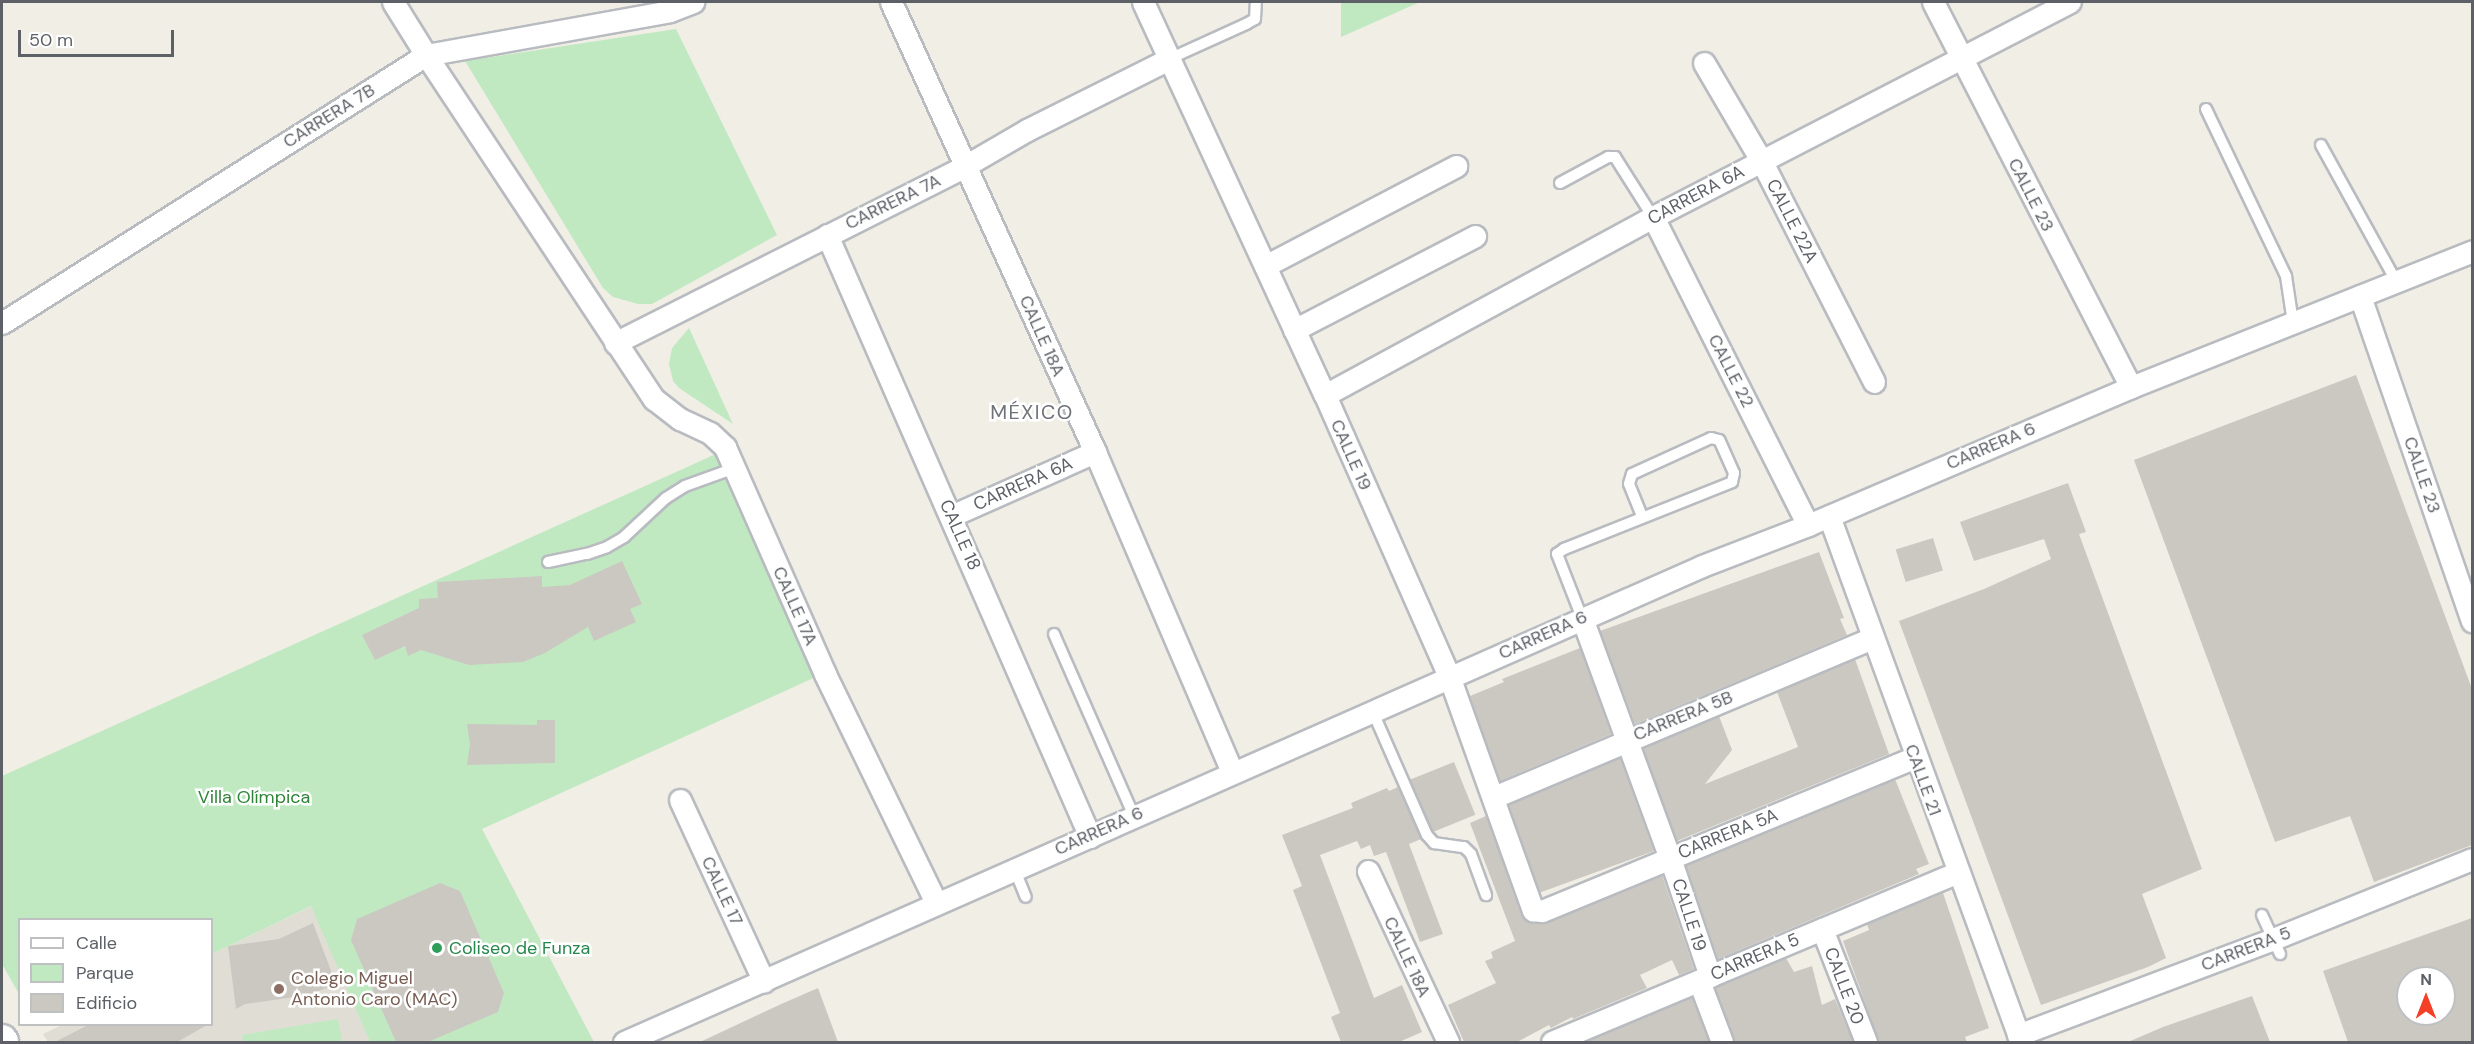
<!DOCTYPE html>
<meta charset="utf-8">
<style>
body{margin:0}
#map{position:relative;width:2474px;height:1044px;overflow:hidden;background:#f0eee5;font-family:"DM Sans",sans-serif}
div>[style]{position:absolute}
.education>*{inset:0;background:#e0ddd4}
.green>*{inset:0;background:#c0e9c2}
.building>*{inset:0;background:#cbc8c2;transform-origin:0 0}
.roads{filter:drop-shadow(2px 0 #b8bbc0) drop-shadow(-2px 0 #b8bbc0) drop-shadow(0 2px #b8bbc0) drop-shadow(0 -2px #b8bbc0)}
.lane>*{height:10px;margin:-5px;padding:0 5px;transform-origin:5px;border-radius:5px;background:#fff}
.street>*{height:21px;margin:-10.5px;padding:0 10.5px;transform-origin:10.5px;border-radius:10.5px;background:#fff}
.secondary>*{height:30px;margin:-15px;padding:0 15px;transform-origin:15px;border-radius:15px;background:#fff}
.dots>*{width:16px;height:16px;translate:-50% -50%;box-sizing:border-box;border:3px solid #fff;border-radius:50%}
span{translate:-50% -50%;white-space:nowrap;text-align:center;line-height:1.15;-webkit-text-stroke:5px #fff;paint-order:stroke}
.street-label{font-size:18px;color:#5d6167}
.park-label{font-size:18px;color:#2f8337}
.leisure-label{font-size:18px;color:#27864d}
.left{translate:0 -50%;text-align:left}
.education-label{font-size:18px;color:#785e54}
.neighbourhood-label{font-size:20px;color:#6e7379;letter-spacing:1.5px}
.frame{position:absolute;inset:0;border:3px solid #5d6167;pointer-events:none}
.legend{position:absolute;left:18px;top:918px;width:195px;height:108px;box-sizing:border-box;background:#fff;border:2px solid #bec0c2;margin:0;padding:8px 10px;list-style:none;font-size:18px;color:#5d6167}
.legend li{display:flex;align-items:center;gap:12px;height:30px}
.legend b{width:30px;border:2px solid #bec0c2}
.north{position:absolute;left:2396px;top:966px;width:60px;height:60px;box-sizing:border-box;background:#fff;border:2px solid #bec0c2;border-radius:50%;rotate:0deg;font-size:16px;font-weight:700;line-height:24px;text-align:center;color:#5d6167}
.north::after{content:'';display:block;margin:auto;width:21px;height:27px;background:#f44027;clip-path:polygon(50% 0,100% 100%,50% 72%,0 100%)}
.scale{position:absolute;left:18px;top:30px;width:156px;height:27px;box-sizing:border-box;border:3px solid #5d6167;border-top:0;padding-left:8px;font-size:18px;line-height:21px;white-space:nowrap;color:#5d6167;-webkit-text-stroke:4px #fff;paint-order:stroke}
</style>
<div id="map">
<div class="education">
<i style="clip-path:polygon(312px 906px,370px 1042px,48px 1042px,43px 1034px,62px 1025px,212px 1024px,212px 954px)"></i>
</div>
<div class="green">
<i style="clip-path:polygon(1341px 2px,1420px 2px,1341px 37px)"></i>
<i style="clip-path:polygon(676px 29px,777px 235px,652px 304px,638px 304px,613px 297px,603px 288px,465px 61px)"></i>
<i style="clip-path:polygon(689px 328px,733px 424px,679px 388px,673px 381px,669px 364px,672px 348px)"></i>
<i style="clip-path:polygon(716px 454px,820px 675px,482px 829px,594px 1042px,370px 1042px,311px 906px,212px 954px,212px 920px,20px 920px,19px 994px,2px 964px,2px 776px)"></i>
<i style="clip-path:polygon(338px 1019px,342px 1042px,243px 1042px,242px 1035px)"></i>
</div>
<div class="building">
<i style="clip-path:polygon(2356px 375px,2472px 689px,2472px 845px,2374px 882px,2350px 816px,2275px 842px,2134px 460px)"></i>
<i style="clip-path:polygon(2068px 483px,2086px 532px,2079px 534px,2202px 869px,2142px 894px,2166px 958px,2148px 967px,2041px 1005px,1899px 621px,1984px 589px,2051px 559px,2044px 539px,1974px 561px,1960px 522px)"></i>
<i style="left:1933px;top:538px;width:34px;height:39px;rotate:73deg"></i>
<i style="clip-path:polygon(1819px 552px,1844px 618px,1840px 619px,1847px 635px,1635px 724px,1600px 631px)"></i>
<i style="clip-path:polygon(622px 561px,642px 604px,630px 609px,636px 622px,594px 641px,588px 627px,545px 653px,523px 662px,469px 665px,421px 650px,408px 656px,405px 646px,375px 660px,362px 635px,419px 608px,419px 599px,438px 598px,437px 582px,542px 576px,542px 587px,570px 585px)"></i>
<i style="clip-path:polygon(1580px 648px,1611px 734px,1500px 781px,1470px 696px,1504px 682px,1502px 679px)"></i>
<i style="clip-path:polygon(1855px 659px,1889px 754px,1677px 841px,1643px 748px,1719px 716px,1732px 750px,1705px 784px,1798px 747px,1777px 692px)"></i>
<i style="clip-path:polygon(537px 720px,555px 720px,555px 763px,467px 765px,470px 744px,467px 724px,537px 725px)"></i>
<i style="left:1620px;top:758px;width:99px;height:121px;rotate:70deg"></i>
<i style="left:1454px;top:762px;width:57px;height:47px;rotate:68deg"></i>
<i style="clip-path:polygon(1895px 779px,1929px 864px,1916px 869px,1919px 874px,1718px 959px,1686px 865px)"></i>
<i style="clip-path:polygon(1398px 787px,1421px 839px,1409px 844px,1443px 934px,1420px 942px,1386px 852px,1374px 856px,1370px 845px,1361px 849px,1357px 841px,1320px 855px,1374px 998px,1402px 985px,1422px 1032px,1399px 1042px,1341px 1042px,1331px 1017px,1340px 1013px,1293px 890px,1302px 886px,1282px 835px,1353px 808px,1351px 803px,1387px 788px,1389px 791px)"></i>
<i style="clip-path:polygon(1486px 816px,1521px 914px,1526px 920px,1547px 923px,1662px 875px,1694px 969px,1679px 975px,1672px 960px,1640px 975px,1647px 988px,1573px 1019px,1572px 1017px,1551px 1028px,1549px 1025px,1517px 1042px,1464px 1042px,1448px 1005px,1496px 983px,1485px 961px,1493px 958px,1491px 952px,1515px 941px,1470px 823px)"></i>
<i style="clip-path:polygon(440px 883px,460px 891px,504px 993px,498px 1012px,428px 1042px,396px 1042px,351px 940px,357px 919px)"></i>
<i style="clip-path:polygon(1943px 893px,1989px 1028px,1965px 1037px,1967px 1042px,1879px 1042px,1843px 941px,1869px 930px,1867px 924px)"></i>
<i style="clip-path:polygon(evenodd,2472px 918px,2472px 1042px,2348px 1042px,2323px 971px,2472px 918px,2408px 978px,2444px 978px,2444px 1014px,2408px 1014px,2408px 978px)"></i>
<i style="clip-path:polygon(313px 923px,336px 984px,309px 995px,245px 1004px,236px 1009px,228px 946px,279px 939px)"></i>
<i style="clip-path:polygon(1786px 958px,1794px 972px,1812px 966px,1822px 1005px,1835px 999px,1853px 1042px,1734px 1042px,1715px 988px)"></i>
<i style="clip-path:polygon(818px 988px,838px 1042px,700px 1042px,779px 1005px)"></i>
<i style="clip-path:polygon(2252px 996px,2270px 1042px,2128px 1042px,2163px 1027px)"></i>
<i style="clip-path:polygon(1692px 997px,1709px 1042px,1584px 1042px)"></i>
<i style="clip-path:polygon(90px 1024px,209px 1024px,177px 1042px,55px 1042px)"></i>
</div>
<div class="roads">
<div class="lane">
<i style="left:1169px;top:59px;width:85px;rotate:-24.4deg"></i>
<i style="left:1246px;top:24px;width:10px;rotate:-29deg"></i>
<i style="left:1255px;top:19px;width:17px;rotate:-87deg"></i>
<i style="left:2206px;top:109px;width:185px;rotate:64.4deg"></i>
<i style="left:2286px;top:276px;width:48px;rotate:81.5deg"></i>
<i style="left:2321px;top:145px;width:155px;rotate:61.1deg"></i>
<i style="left:1560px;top:183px;width:55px;rotate:-28.4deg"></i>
<i style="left:1608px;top:157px;width:7px"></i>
<i style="left:1615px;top:157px;width:71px;rotate:57.7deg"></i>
<i style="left:548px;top:562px;width:40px;rotate:-12deg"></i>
<i style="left:587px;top:554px;width:21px;rotate:-19deg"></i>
<i style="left:607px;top:547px;width:20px;rotate:-30deg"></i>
<i style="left:624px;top:537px;width:57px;rotate:-42.9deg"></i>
<i style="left:666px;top:498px;width:22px;rotate:-32deg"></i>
<i style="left:685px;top:486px;width:53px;rotate:-19.8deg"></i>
<i style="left:1582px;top:618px;width:69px;rotate:-111.3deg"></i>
<i style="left:1557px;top:554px;width:9px;rotate:-36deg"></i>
<i style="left:1564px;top:549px;width:181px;rotate:-21.7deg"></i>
<i style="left:1732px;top:482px;width:9px;rotate:-77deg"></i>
<i style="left:1734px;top:473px;width:36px;rotate:-114deg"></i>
<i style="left:1719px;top:440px;width:8px;rotate:-166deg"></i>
<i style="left:1711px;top:438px;width:87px;rotate:155.5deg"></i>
<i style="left:1632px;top:474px;width:10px;rotate:107deg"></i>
<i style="left:1629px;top:484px;width:35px;rotate:68deg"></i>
<i style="left:1054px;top:634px;width:199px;rotate:66.3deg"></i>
<i style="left:1372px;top:710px;width:137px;rotate:66.3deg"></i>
<i style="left:1427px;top:835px;width:11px;rotate:49deg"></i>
<i style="left:1434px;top:843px;width:30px;rotate:8deg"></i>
<i style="left:1464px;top:847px;width:10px;rotate:45deg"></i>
<i style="left:1471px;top:854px;width:44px;rotate:69.9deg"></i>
<i style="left:1014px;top:868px;width:31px;rotate:68deg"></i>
<i style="left:2262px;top:915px;width:43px;rotate:65.2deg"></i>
</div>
<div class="street">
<i style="left:393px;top:2px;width:62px;rotate:58.1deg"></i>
<i style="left:426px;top:55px;width:413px;rotate:56.5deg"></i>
<i style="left:654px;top:399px;width:33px;rotate:38deg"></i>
<i style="left:680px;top:419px;width:33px;rotate:25deg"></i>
<i style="left:710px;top:433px;width:21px;rotate:43deg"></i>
<i style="left:725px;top:447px;width:248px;rotate:66.2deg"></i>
<i style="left:825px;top:674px;width:254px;rotate:64.1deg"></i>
<i style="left:891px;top:2px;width:494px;rotate:65.6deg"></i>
<i style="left:1095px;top:452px;width:348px;rotate:66.8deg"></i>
<i style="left:1143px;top:2px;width:433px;rotate:65.2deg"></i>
<i style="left:1325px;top:395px;width:307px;rotate:66.2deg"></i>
<i style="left:1449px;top:676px;width:249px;rotate:70.3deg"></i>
<i style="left:1533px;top:910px;width:9px;rotate:6deg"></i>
<i style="left:1542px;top:911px;width:404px;rotate:-22.4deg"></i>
<i style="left:1933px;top:2px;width:433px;rotate:62.8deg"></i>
<i style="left:1704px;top:63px;width:113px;rotate:59.6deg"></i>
<i style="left:1761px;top:160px;width:249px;rotate:63deg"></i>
<i style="left:1653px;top:217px;width:345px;rotate:63.3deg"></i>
<i style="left:827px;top:235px;width:657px;rotate:66.4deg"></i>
<i style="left:1265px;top:266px;width:216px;rotate:-27.6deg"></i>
<i style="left:2360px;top:296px;width:344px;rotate:71deg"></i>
<i style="left:2px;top:323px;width:502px;rotate:-32.3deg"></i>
<i style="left:426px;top:55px;width:248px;rotate:-10.2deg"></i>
<i style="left:670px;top:11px;width:25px;rotate:-21deg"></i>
<i style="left:1294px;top:330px;width:204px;rotate:-27.4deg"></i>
<i style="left:615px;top:343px;width:392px;rotate:-26.8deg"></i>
<i style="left:965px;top:166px;width:72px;rotate:-30.1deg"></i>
<i style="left:1027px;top:130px;width:159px;rotate:-26.6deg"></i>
<i style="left:1325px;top:395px;width:373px;rotate:-28.5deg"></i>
<i style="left:1653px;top:217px;width:469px;rotate:-27.3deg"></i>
<i style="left:951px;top:516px;width:158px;rotate:-24deg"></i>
<i style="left:1829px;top:516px;width:560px;rotate:69.95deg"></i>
<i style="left:1582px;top:618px;width:256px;rotate:69.9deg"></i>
<i style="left:1670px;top:858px;width:125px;rotate:71.3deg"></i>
<i style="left:1494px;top:797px;width:411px;rotate:-22.8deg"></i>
<i style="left:680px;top:800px;width:200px;rotate:65.2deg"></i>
<i style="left:1368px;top:871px;width:189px;rotate:64.9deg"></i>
<i style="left:1822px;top:929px;width:121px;rotate:68.7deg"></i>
<i style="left:1699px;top:981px;width:65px;rotate:69.3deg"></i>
<i style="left:2018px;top:1035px;width:272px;rotate:-20.6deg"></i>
<i style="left:2273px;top:939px;width:214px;rotate:-21.9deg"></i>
<i style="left:624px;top:1042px;width:1178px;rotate:-23.82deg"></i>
<i style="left:1702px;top:566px;width:114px;rotate:-21.1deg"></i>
<i style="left:1808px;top:525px;width:351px;rotate:-23.1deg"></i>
<i style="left:2131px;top:387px;width:367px;rotate:-21.7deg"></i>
<i style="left:1552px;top:1042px;width:440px;rotate:-22.7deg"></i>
</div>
<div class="secondary">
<i style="left:2px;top:1040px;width:2px;rotate:63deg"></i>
</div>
</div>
<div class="dots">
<i style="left:437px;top:948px;background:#2e9e5b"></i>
<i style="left:279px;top:989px;background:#8d6e63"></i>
</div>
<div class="street-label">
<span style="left:329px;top:116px;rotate:-32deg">CARRERA 7B</span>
<span style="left:1696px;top:195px;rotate:-28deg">CARRERA 6A</span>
<span style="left:2031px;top:195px;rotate:63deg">CALLE 23</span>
<span style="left:893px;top:202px;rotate:-26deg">CARRERA 7A</span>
<span style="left:1792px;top:221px;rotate:63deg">CALLE 22A</span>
<span style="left:1042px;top:336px;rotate:66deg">CALLE 18A</span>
<span style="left:1731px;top:371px;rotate:63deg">CALLE 22</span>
<span style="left:1991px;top:446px;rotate:-23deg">CARRERA 6</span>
<span style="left:1351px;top:455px;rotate:66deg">CALLE 19</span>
<span style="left:2422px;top:475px;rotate:71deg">CALLE 23</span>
<span style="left:1023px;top:484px;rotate:-24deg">CARRERA 6A</span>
<span style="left:960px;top:535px;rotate:66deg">CALLE 18</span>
<span style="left:795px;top:606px;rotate:66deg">CALLE 17A</span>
<span style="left:1543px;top:635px;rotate:-24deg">CARRERA 6</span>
<span style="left:1683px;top:716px;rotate:-22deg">CARRERA 5B</span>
<span style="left:1923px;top:780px;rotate:70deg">CALLE 21</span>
<span style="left:1099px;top:831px;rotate:-24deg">CARRERA 6</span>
<span style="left:1728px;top:834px;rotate:-22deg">CARRERA 5A</span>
<span style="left:722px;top:891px;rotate:65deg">CALLE 17</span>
<span style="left:1689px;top:915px;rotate:72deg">CALLE 19</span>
<span style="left:2246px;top:949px;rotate:-21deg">CARRERA 5</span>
<span style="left:1407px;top:957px;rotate:65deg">CALLE 18A</span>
<span style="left:1755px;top:957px;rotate:-23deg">CARRERA 5</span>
<span style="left:1844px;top:986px;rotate:69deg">CALLE 20</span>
</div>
<div class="park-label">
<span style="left:254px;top:797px">Villa Olímpica</span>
</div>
<div class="leisure-label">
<span class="left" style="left:449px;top:948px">Coliseo de Funza</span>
</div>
<div class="education-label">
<span class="left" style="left:291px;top:989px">Colegio Miguel<br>Antonio Caro (MAC)</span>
</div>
<div class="neighbourhood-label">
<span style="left:1032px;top:412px">MÉXICO</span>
</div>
<div class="frame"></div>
<ul class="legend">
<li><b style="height:8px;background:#fff"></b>Calle</li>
<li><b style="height:16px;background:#c0e9c2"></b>Parque</li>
<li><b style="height:16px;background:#cbc8c2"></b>Edificio</li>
</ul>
<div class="north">N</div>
<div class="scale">50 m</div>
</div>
